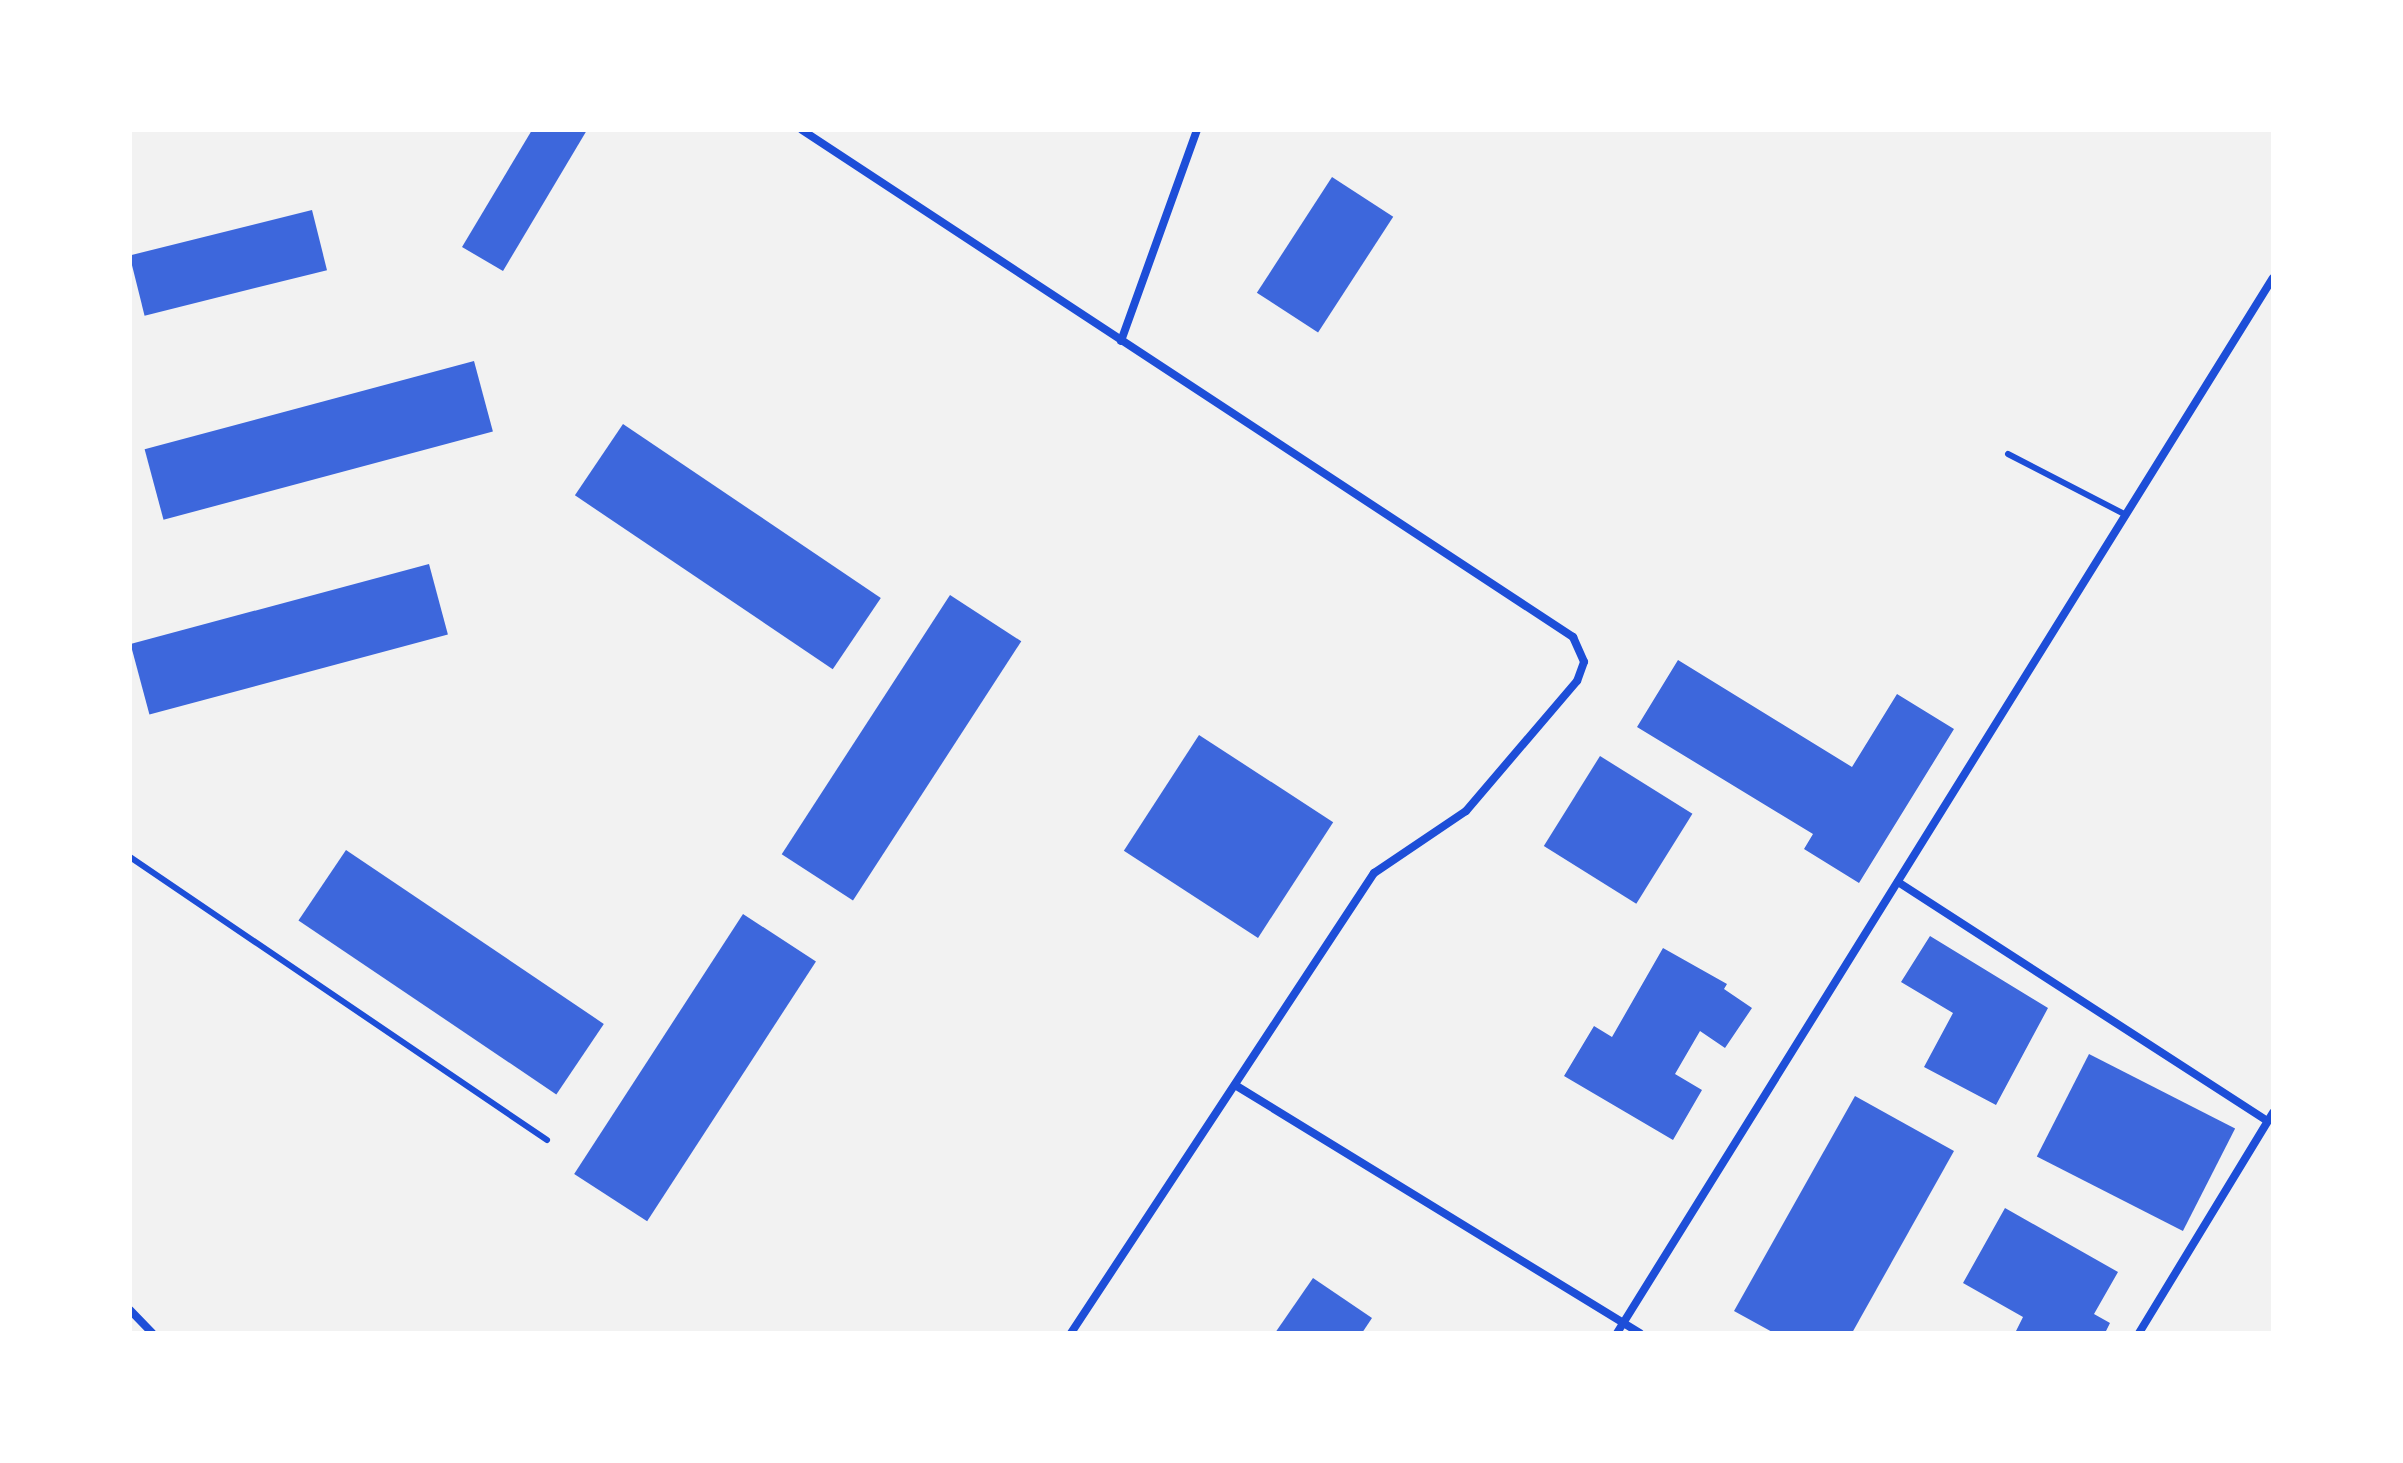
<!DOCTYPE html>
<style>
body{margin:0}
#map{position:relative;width:2403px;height:1463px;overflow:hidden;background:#f2f2f2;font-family:Signika,sans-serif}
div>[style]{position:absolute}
.building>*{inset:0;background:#3d67dc;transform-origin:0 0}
.service>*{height:6px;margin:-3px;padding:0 3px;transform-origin:3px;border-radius:3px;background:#1d4ed8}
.minor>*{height:8px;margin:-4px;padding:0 4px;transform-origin:4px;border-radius:4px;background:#1d4ed8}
span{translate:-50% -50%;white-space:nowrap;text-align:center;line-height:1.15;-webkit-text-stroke:7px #fff;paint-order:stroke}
.frame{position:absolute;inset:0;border:132px solid #fff;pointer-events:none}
</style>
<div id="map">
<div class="building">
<i style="clip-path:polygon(532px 130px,587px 130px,503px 271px,462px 247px)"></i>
<i style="left:1332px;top:177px;width:73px;height:138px;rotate:33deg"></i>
<i style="left:312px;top:210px;width:62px;height:188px;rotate:76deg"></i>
<i style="left:474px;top:361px;width:73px;height:341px;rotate:75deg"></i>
<i style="left:623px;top:424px;width:311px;height:86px;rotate:34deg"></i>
<i style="left:429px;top:564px;width:73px;height:309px;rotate:75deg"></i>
<i style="left:950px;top:595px;width:85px;height:309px;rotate:33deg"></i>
<i style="clip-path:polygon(1678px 660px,1852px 767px,1897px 694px,1954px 729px,1859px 883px,1804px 849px,1813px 834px,1637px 727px)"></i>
<i style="left:1199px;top:735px;width:160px;height:138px;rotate:33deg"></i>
<i style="left:1600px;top:756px;width:109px;height:106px;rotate:32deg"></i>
<i style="left:346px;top:850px;width:311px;height:85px;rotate:34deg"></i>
<i style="left:743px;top:914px;width:87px;height:310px;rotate:33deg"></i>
<i style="clip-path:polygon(1930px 936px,2048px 1008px,1996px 1105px,1924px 1067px,1953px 1013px,1901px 982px)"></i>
<i style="clip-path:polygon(1663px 948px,1727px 984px,1724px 989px,1752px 1008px,1725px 1048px,1700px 1031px,1675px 1074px,1702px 1090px,1673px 1140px,1564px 1076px,1594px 1026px,1612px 1037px)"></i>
<i style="left:2089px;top:1054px;width:164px;height:115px;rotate:27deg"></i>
<i style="clip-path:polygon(1855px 1096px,1954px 1151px,1852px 1333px,1774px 1333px,1734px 1311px)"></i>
<i style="clip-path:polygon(2005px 1208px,2118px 1272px,2094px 1314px,2110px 1323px,2105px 1333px,2020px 1333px,2016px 1331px,2023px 1317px,1963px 1283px)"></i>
<i style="clip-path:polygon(1313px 1278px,1372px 1318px,1362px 1333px,1275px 1333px)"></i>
</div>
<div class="service">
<i style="left:2008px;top:454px;width:133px;rotate:27.3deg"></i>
<i style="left:130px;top:857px;width:504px;rotate:34.16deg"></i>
</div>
<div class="minor">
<i style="left:802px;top:130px;width:923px;rotate:33.33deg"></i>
<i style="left:1573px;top:637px;width:27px;rotate:66deg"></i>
<i style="left:1584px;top:662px;width:20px;rotate:110deg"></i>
<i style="left:1577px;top:681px;width:171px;rotate:130.5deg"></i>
<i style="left:1466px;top:811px;width:111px;rotate:146deg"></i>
<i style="left:1374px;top:873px;width:551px;rotate:123.37deg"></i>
<i style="left:1121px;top:341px;width:224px;rotate:-70.2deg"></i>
<i style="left:1898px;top:882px;width:440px;rotate:32.9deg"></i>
<i style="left:1235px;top:1085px;width:475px;rotate:31.5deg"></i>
<i style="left:130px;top:1310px;width:32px;rotate:46deg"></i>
<i style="left:1617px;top:1333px;width:1242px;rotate:-58.13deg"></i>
<i style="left:2139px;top:1333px;width:258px;rotate:-58.7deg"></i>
</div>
<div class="frame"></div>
</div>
